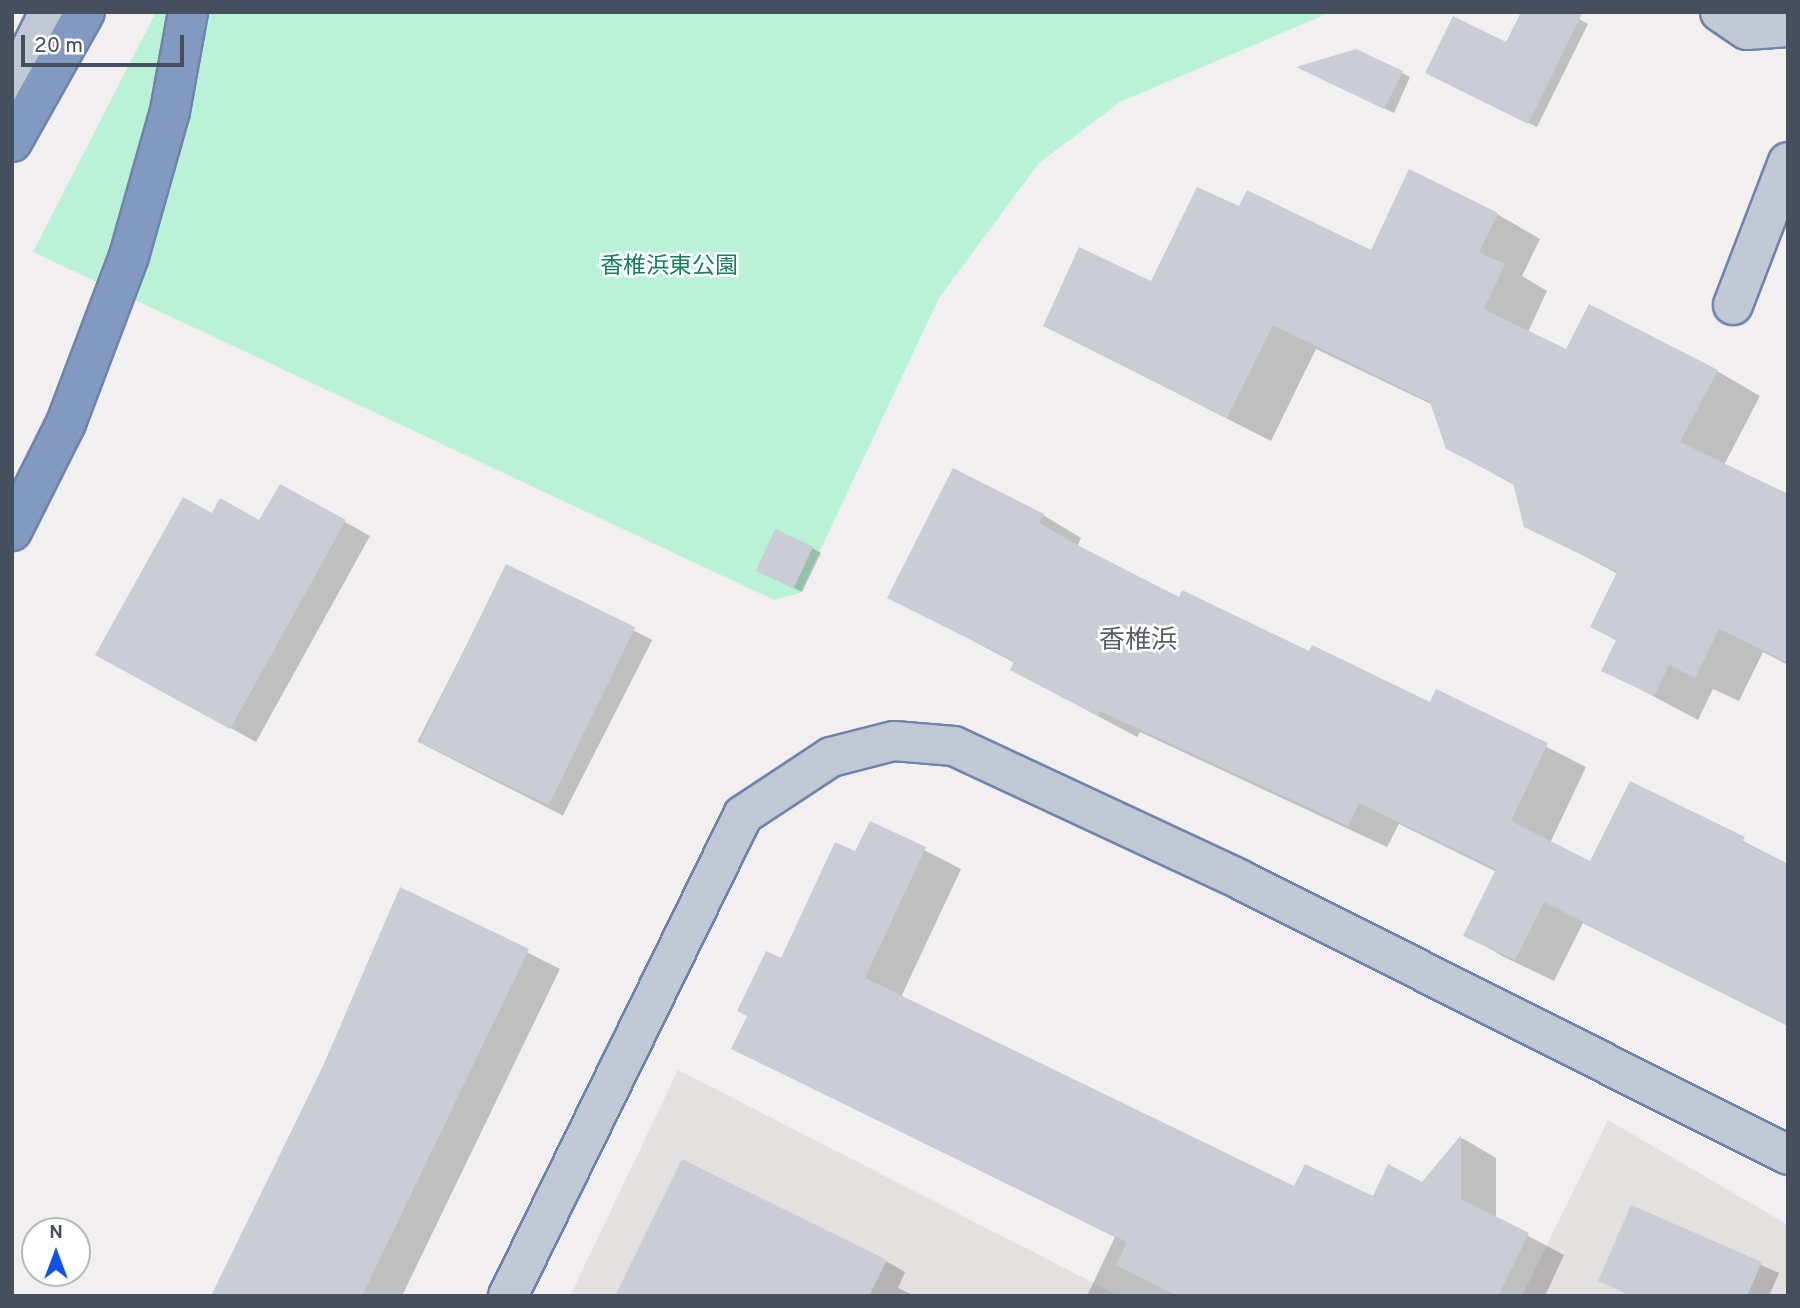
<!DOCTYPE html>
<meta charset="utf-8">
<style>
body{margin:0}
#map{position:relative;width:1800px;height:1308px;overflow:hidden;background:#f1efef;font-family:Overpass,"Noto Sans JP",sans-serif}
div>[style]{position:absolute}
.education>*{inset:0;background:#e3e0e0}
.green>*{inset:0;background:#baf2d7}
.shadow>*{inset:0;background:#0003;transform-origin:0 0}
.building>*{inset:0;background:#cacdd5;transform-origin:0 0}
.roads{filter:drop-shadow(2px 0 #6f84ac) drop-shadow(-2px 0 #6f84ac) drop-shadow(0 2px #6f84ac) drop-shadow(0 -2px #6f84ac)}
.minor>*{height:38px;margin:-19px;padding:0 19px;transform-origin:19px;border-radius:19px;background:#c1c9d5}
.highway>*{height:38px;margin:-19px;padding:0 19px;transform-origin:19px;border-radius:19px;background:#839ac0}
span{translate:-50% -50%;white-space:nowrap;text-align:center;line-height:1.15;-webkit-text-stroke:5px #fff;paint-order:stroke}
.park-label{font-size:23px;color:#128359}
.quarter-label{font-size:26px;color:#5b5e64}
.frame{position:absolute;inset:0;border:14px solid #464f5d;pointer-events:none}
.north{position:absolute;left:21px;top:1217px;width:70px;height:70px;box-sizing:border-box;background:#fff;border:2px solid #b5b9be;border-radius:50%;rotate:0deg;font-size:19px;font-weight:700;line-height:28px;text-align:center;color:#464f5d}
.north::after{content:'';display:block;margin:auto;width:24px;height:32px;background:#0f53eb;clip-path:polygon(50% 0,100% 100%,50% 72%,0 100%)}
.scale{position:absolute;left:21px;top:35px;width:163px;height:32px;box-sizing:border-box;border:4px solid #464f5d;border-top:0;padding-left:9px;font-size:21px;line-height:24px;white-space:nowrap;color:#464f5d;-webkit-text-stroke:5px #fff;paint-order:stroke}
</style>
<div id="map">
<div class="education">
<i style="clip-path:polygon(678px 1070px,1119px 1296px,570px 1296px)"></i>
<i style="clip-path:polygon(1608px 1120px,1788px 1225px,1788px 1296px,1522px 1296px)"></i>
</div>
<div class="green">
<i style="clip-path:polygon(156px 12px,1331px 12px,1120px 102px,1039px 163px,939px 298px,800px 593px,774px 600px,33px 252px)"></i>
</div>
<div class="shadow">
<i style="clip-path:polygon(1579px 19px,1588px 24px,1537px 127px,1435px 77px,1507px 44px)"></i>
<i style="clip-path:polygon(1306px 71px,1402px 73px,1410px 77px,1394px 113px)"></i>
<i style="clip-path:polygon(1239px 209px,1371px 252px,1497px 214px,1540px 239px,1522px 276px,1547px 291px,1528px 332px,1567px 351px,1717px 371px,1760px 396px,1724px 465px,1786px 495px,1788px 492px,1788px 665px,1763px 652px,1739px 701px,1713px 689px,1698px 720px,1604px 670px,1617px 641px,1592px 627px,1618px 574px,1526px 525px,1516px 486px,1447px 448px,1433px 405px,1316px 349px,1271px 441px,1045px 326px,1152px 284px)"></i>
<i style="clip-path:polygon(213px 515px,260px 523px,345px 522px,370px 536px,256px 742px,122px 668px)"></i>
<i style="clip-path:polygon(1043px 515px,1081px 538px,1077px 547px,1180px 599px,1431px 704px,1437px 691px,1586px 767px,1550px 843px,1591px 863px,1630px 783px,1788px 864px,1788px 1026px,1583px 923px,1554px 981px,1504px 957px,1466px 935px,1497px 872px,1399px 824px,1387px 847px,1140px 732px,1137px 737px,1012px 670px,1015px 663px,889px 597px)"></i>
<i style="clip-path:polygon(812px 548px,821px 553px,802px 592px,766px 574px)"></i>
<i style="left:507px;top:566px;width:163px;height:197px;rotate:27deg"></i>
<i style="clip-path:polygon(871px 823px,961px 869px,901px 997px,1294px 1188px,1373px 1198px,1423px 1184px,1462px 1138px,1496px 1158px,1496px 1219px,1564px 1255px,1545px 1296px,1087px 1296px,1115px 1237px,733px 1049px,782px 961px,856px 854px)"></i>
<i style="clip-path:polygon(401px 889px,560px 969px,402px 1296px,213px 1296px,325px 1067px)"></i>
<i style="clip-path:polygon(1632px 1208px,1779px 1273px,1769px 1296px,1631px 1296px,1600px 1280px)"></i>
<i style="clip-path:polygon(886px 1261px,905px 1272px,898px 1288px,915px 1296px,617px 1296px)"></i>
</div>
<div class="building">
<i style="clip-path:polygon(1521px 12px,1583px 12px,1528px 124px,1425px 73px,1453px 16px,1506px 42px)"></i>
<i style="clip-path:polygon(1356px 49px,1403px 71px,1384px 109px,1296px 67px)"></i>
<i style="clip-path:polygon(1409px 169px,1498px 213px,1479px 252px,1505px 264px,1484px 309px,1566px 349px,1589px 304px,1718px 370px,1680px 442px,1788px 494px,1788px 663px,1719px 629px,1695px 678px,1669px 665px,1654px 696px,1601px 671px,1616px 640px,1590px 627px,1617px 572px,1524px 527px,1513px 483px,1446px 449px,1430px 402px,1273px 325px,1227px 418px,1043px 326px,1079px 247px,1151px 281px,1197px 187px,1239px 206px,1247px 190px,1371px 250px)"></i>
<i style="clip-path:polygon(953px 468px,1044px 514px,1039px 523px,1083px 548px,1179px 597px,1182px 590px,1309px 651px,1312px 645px,1430px 702px,1436px 689px,1548px 743px,1511px 821px,1590px 861px,1630px 781px,1745px 837px,1742px 842px,1788px 864px,1788px 1026px,1544px 902px,1515px 960px,1463px 936px,1496px 869px,1359px 803px,1348px 826px,1100px 711px,1098px 716px,1010px 670px,1014px 661px,887px 598px)"></i>
<i style="clip-path:polygon(280px 484px,346px 520px,230px 729px,95px 655px,183px 497px,212px 513px,220px 498px,259px 520px)"></i>
<i style="left:775px;top:529px;width:42px;height:46px;rotate:25deg"></i>
<i style="left:506px;top:564px;width:144px;height:198px;rotate:26deg"></i>
<i style="clip-path:polygon(870px 821px,926px 847px,865px 978px,1294px 1186px,1305px 1164px,1373px 1196px,1388px 1164px,1422px 1182px,1461px 1135px,1461px 1199px,1529px 1233px,1498px 1296px,1177px 1296px,1116px 1265px,1127px 1242px,731px 1049px,747px 1016px,737px 1011px,766px 951px,781px 958px,835px 842px,855px 851px)"></i>
<i style="clip-path:polygon(400px 887px,529px 949px,362px 1296px,211px 1296px,323px 1066px)"></i>
<i style="clip-path:polygon(682px 1159px,887px 1260px,869px 1296px,615px 1296px)"></i>
<i style="clip-path:polygon(1631px 1205px,1762px 1262px,1747px 1296px,1632px 1296px,1598px 1281px)"></i>
</div>
<div class="roads">
<div class="minor">
<i style="left:1720px;top:12px;width:32px;rotate:34deg"></i>
<i style="left:1747px;top:30px;width:41px;rotate:-4.2deg"></i>
<i style="left:12px;top:87px;width:84px;rotate:-63.7deg"></i>
<i style="left:1733px;top:305px;width:153px;rotate:-69deg"></i>
<i style="left:508px;top:1296px;width:535px;rotate:-63.96deg"></i>
<i style="left:743px;top:815px;width:105px;rotate:-33.4deg"></i>
<i style="left:831px;top:757px;width:65px;rotate:-14.3deg"></i>
<i style="left:894px;top:741px;width:60px;rotate:4.8deg"></i>
<i style="left:954px;top:746px;width:317px;rotate:25deg"></i>
<i style="left:1241px;top:880px;width:612px;rotate:26.69deg"></i>
</div>
<div class="highway">
<i style="left:12px;top:142px;width:149px;rotate:-60.7deg"></i>
<i style="left:12px;top:531px;width:121px;rotate:-63.4deg"></i>
<i style="left:66px;top:423px;width:178px;rotate:-69.3deg"></i>
<i style="left:129px;top:256px;width:151px;rotate:-74.2deg"></i>
<i style="left:170px;top:111px;width:101px;rotate:-79.7deg"></i>
</div>
</div>
<div class="park-label">
<span style="left:669px;top:268px">香椎浜東公園</span>
</div>
<div class="quarter-label">
<span style="left:1138px;top:642px">香椎浜</span>
</div>
<div class="frame"></div>
<div class="north">N</div>
<div class="scale">20 m</div>
</div>
